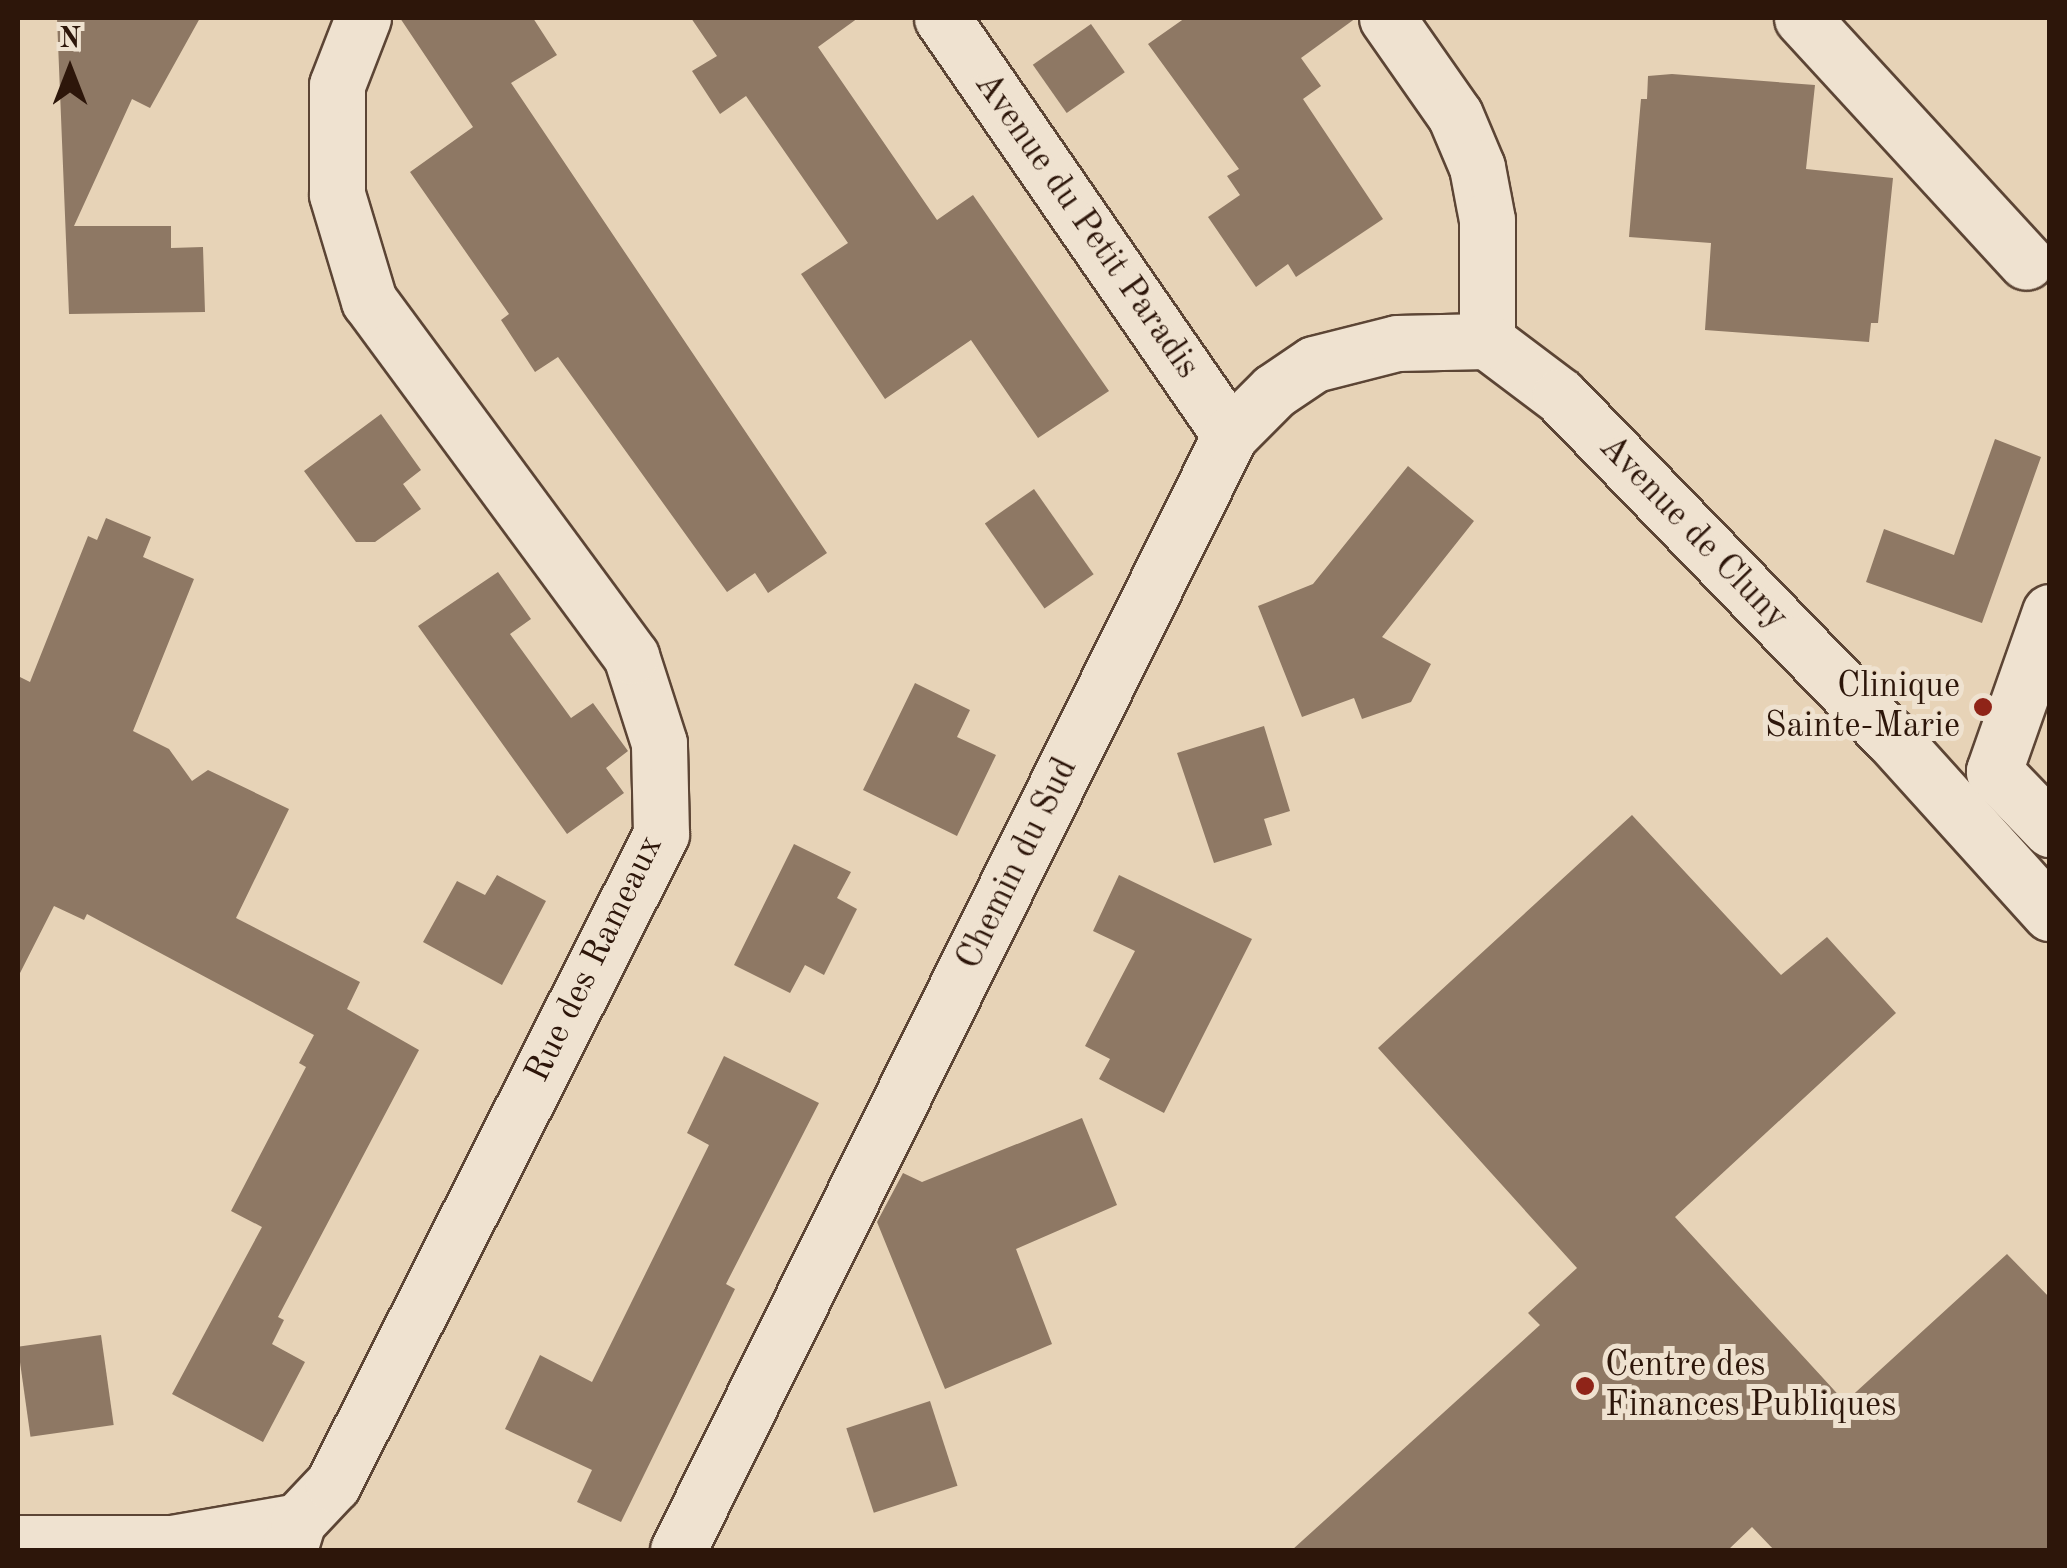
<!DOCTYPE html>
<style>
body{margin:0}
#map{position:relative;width:2067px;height:1568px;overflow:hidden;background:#e7d3b7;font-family:"Old Standard TT",serif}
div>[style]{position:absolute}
.building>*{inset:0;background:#8e7864;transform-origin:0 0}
.roads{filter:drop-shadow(2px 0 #5c4535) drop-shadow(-2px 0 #5c4535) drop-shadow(0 2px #5c4535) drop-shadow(0 -2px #5c4535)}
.minor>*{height:55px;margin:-27.5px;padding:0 27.5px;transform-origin:27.5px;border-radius:27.5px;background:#efe2d0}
.dots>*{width:28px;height:28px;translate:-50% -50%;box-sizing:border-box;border:5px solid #efe2d0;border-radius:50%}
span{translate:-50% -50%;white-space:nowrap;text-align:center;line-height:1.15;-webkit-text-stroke:10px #efe2d0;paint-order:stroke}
.street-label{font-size:35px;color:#2d160a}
.poi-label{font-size:35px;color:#2d160a}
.right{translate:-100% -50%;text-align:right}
.left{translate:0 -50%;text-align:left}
.frame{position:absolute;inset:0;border:20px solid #2d160a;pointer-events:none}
.north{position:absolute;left:20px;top:20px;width:100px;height:100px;-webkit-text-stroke:8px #efe2d0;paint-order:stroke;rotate:0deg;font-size:28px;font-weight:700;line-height:40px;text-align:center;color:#2d160a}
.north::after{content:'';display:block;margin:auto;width:35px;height:45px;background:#2d160a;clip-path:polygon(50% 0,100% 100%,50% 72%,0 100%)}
</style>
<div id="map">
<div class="building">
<i style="clip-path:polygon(57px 18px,200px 18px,150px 108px,132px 99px,74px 226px,171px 226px,171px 248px,203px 247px,205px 312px,69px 314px)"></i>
<i style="clip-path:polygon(400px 18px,533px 18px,557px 55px,511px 83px,827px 553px,768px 593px,755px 573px,727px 592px,558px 357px,535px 372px,501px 320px,509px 314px,410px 172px,473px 127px)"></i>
<i style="clip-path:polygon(691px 18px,858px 18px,818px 47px,937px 220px,973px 195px,1109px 391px,1038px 438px,971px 340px,885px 399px,801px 274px,848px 243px,746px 96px,720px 114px,692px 71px,717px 56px)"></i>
<i style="clip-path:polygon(1185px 18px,1356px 18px,1301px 58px,1321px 86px,1303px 99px,1383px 219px,1296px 277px,1288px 264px,1256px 287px,1208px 217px,1240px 195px,1227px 176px,1239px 169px,1148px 44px)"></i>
<i style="left:1091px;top:24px;width:59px;height:71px;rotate:55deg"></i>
<i style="clip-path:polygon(1672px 74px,1815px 85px,1806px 169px,1893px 178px,1878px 323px,1871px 323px,1869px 342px,1705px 330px,1711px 243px,1629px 237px,1641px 99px,1647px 99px,1648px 76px)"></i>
<i style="clip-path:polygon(381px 414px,421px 470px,403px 484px,421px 509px,375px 542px,356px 542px,304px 471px)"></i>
<i style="clip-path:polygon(1995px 439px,2041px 457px,1982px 623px,1866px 582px,1884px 529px,1954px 555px)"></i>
<i style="clip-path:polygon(1408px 466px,1474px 521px,1382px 637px,1431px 664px,1411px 702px,1362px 719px,1354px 698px,1302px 717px,1258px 606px,1313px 584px)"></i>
<i style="left:1034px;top:489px;width:104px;height:60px;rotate:55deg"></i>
<i style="clip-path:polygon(106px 518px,151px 537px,143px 557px,194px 579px,133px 731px,169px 749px,192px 781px,208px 770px,289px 809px,236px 918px,360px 982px,347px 1009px,419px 1050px,278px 1317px,284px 1320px,272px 1344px,305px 1362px,263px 1442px,172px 1394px,262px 1227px,231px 1211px,306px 1067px,299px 1063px,314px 1035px,87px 914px,84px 920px,54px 906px,18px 977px,18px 676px,30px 682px,88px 536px,97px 540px)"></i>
<i style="clip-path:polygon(498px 572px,531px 619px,510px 634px,571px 718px,593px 703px,628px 751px,606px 768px,624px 793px,567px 834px,418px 626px)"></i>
<i style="clip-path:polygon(915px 683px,970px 710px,957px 737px,996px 755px,957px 836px,863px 790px)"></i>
<i style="clip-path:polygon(1264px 726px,1290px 811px,1264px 819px,1272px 845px,1214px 863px,1177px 753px)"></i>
<i style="clip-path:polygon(1632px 815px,1781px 975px,1827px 937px,1896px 1013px,1675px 1217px,1845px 1402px,2007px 1254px,2050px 1298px,2050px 1550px,1774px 1550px,1752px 1527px,1728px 1550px,1292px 1550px,1540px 1325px,1528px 1313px,1577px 1268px,1378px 1048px)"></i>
<i style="clip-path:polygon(794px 844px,851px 872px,837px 898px,857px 909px,824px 975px,805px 965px,790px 993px,734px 965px)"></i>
<i style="clip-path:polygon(497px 875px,546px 901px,502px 985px,423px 942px,457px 881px,485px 895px)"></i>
<i style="clip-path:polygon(1119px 875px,1252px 939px,1164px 1113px,1099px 1079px,1110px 1059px,1085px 1046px,1135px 951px,1093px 931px)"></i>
<i style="clip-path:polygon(724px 1056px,819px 1103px,726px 1284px,735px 1289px,621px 1522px,577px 1502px,592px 1470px,505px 1429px,540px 1355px,592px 1382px,709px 1145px,687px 1133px)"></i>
<i style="clip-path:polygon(1082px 1118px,1117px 1205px,1016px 1249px,1052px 1344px,945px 1389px,877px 1222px,903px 1173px,922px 1182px)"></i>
<i style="left:101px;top:1335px;width:91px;height:84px;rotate:82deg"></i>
<i style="left:930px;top:1401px;width:89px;height:88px;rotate:72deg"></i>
</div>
<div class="roads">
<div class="minor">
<i style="left:942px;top:18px;width:507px;rotate:55.37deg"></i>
<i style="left:1387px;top:18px;width:118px;rotate:55deg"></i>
<i style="left:1455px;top:115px;width:56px;rotate:67.1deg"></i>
<i style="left:1477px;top:167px;width:54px;rotate:79.3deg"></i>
<i style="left:1487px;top:220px;width:121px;rotate:90deg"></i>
<i style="left:1802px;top:18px;width:331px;rotate:47.4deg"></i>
<i style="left:1487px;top:341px;width:91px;rotate:37deg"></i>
<i style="left:1560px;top:396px;width:474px;rotate:45.9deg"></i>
<i style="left:1890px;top:736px;width:239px;rotate:47.9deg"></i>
<i style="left:2050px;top:612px;width:169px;rotate:109.4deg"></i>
<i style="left:1994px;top:771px;width:81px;rotate:46deg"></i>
<i style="left:18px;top:1543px;width:153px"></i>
<i style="left:171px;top:1543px;width:129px;rotate:-9.8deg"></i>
<i style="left:289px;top:1550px;width:30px;rotate:-73deg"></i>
<i style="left:298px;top:1521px;width:51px;rotate:-46.6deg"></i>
<i style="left:333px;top:1484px;width:728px;rotate:-63.22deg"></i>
<i style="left:661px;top:834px;width:91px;rotate:-91.3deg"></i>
<i style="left:659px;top:743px;width:91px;rotate:-107.8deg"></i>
<i style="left:631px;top:656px;width:441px;rotate:-126.4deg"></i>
<i style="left:369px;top:301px;width:112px;rotate:-106.7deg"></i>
<i style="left:337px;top:194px;width:109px;rotate:-90deg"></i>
<i style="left:337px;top:85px;width:72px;rotate:-68.8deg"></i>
<i style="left:678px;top:1550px;width:1244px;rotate:-63.66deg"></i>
<i style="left:1230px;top:435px;width:62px;rotate:-45deg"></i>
<i style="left:1274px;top:391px;width:48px;rotate:-34deg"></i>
<i style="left:1314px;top:364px;width:86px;rotate:-14.2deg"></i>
<i style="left:1397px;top:343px;width:90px;rotate:-1.3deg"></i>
</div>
</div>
<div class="dots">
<i style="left:1983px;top:707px;background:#8f2418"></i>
<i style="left:1585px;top:1386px;background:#8f2418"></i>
</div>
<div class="street-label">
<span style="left:1086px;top:226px;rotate:55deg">Avenue du Petit Paradis</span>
<span style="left:1693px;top:533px;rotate:46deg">Avenue de Cluny</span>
<span style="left:1018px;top:864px;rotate:-64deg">Chemin du Sud</span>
<span style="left:595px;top:959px;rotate:-64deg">Rue des Rameaux</span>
</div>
<div class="poi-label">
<span class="right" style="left:1960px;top:707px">Clinique<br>Sainte-Marie</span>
<span class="left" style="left:1605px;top:1386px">Centre des<br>Finances Publiques</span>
</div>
<div class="frame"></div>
<div class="north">N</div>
</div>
